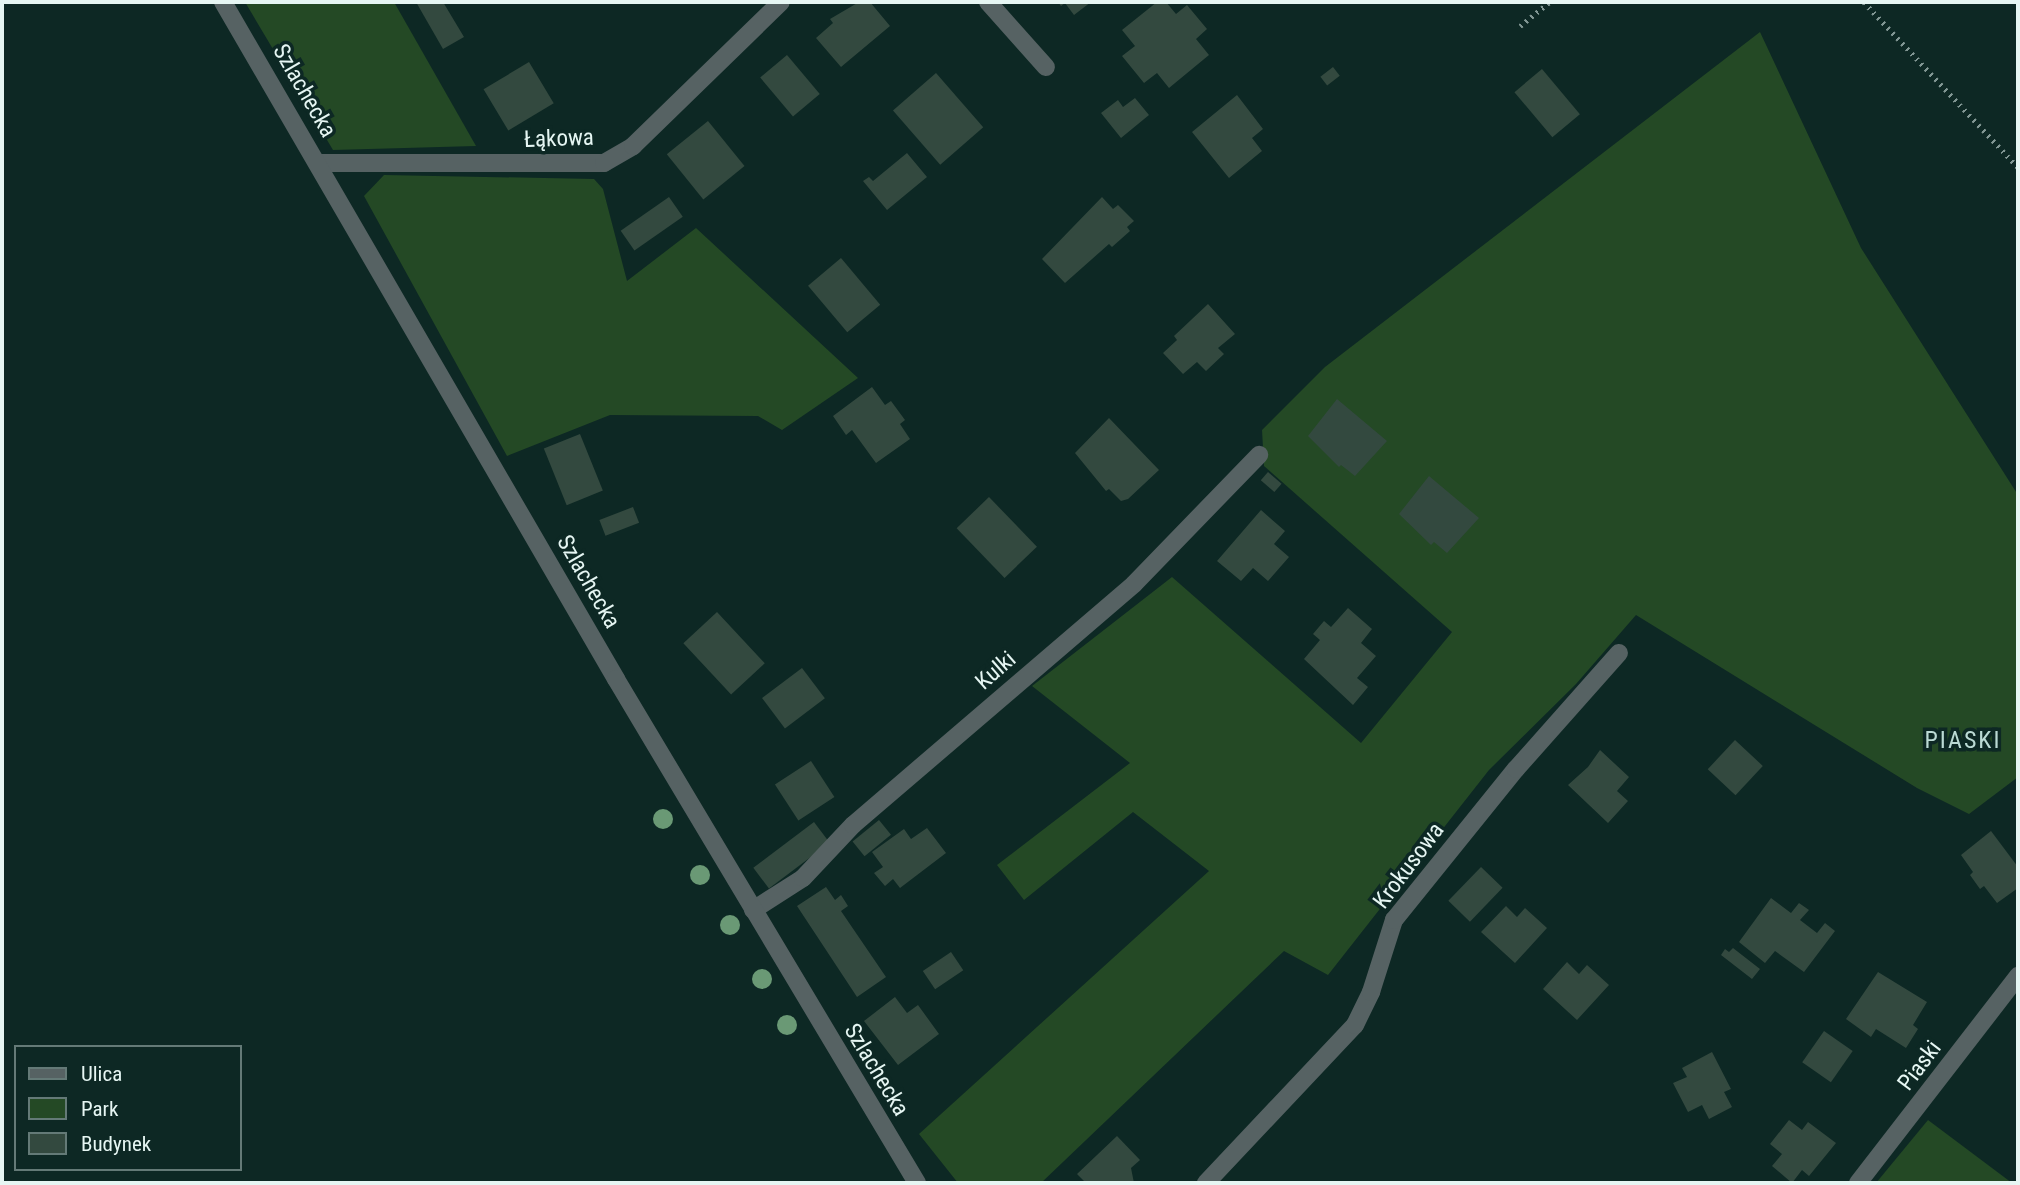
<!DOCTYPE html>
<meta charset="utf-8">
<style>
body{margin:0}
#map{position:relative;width:2020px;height:1185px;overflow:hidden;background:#0d2824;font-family:"Roboto Condensed",sans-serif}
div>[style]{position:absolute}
.green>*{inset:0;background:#244925}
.building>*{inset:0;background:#33493f;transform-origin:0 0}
.path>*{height:4.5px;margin-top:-2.25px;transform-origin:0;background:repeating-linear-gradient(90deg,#819693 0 2px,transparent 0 7px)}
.service>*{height:18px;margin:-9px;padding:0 9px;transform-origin:9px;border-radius:9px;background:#566263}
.minor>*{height:18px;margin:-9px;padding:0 9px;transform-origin:9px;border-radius:9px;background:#566263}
.tertiary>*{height:18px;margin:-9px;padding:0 9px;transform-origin:9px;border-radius:9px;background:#566263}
.trees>*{width:20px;height:20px;margin:-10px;border-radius:50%;background:#6a9975}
span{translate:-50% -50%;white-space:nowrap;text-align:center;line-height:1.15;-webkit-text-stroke:7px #0d2824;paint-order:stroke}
.street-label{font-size:23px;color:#e6f6f3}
.neighbourhood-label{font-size:24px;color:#bbdad4;letter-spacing:2px}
.frame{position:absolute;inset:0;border:4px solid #e6f6f3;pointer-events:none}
.legend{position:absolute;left:14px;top:1045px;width:228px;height:126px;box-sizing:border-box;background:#0d2824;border:2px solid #647a77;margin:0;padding:9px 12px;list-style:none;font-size:21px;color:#e6f6f3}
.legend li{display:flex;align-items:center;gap:14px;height:35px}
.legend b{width:35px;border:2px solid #647a77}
</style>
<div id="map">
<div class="green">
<i style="clip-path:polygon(245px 2px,394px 2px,476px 146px,333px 150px)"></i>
<i style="clip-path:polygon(1760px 32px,1861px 248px,2018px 495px,2018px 777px,1969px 814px,1917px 788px,1636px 615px,1576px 684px,1489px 770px,1328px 975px,1284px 951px,1041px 1183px,958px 1183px,919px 1134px,1209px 871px,1133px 812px,1024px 900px,997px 865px,1130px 763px,1032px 686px,1172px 577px,1361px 743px,1452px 632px,1264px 466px,1262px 430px,1325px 367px)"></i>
<i style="clip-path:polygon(384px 175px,594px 179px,603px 189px,627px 281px,696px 228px,858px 378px,782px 430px,758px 416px,610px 415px,507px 456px,364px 196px)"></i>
<i style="clip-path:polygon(1928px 1120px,2012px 1183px,1876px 1183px)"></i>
</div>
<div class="building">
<i style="clip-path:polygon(416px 2px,443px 2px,464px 37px,443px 49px)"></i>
<i style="clip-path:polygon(859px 2px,870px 2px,890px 26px,841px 67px,816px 38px,833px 23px,830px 19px)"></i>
<i style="clip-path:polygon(1058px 2px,1091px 2px,1074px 15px,1065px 3px,1061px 6px)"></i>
<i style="clip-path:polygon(1157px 2px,1166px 2px,1176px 14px,1187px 5px,1207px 29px,1196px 39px,1209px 55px,1169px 88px,1157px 73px,1144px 83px,1122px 56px,1135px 46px,1122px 30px)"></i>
<i style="left:787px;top:55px;width:51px;height:35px;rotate:50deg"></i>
<i style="left:529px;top:62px;width:48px;height:53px;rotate:59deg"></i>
<i style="left:1333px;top:67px;width:11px;height:16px;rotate:52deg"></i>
<i style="left:1542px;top:69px;width:59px;height:36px;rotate:50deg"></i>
<i style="left:936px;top:73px;width:72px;height:57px;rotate:49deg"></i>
<i style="clip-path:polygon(1237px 95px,1263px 129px,1252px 138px,1262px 151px,1229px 178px,1192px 132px)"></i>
<i style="clip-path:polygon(1135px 98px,1149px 115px,1121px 138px,1101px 113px,1118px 100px,1123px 107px)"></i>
<i style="left:708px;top:121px;width:58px;height:53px;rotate:51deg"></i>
<i style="clip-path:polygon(907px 153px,927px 177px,887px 210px,863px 181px,869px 177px,873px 181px)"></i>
<i style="left:669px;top:197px;width:24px;height:59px;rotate:55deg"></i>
<i style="clip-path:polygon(1102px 197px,1113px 209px,1118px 205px,1134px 221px,1127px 227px,1130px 231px,1112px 247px,1109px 244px,1065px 283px,1042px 259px)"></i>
<i style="left:841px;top:258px;width:61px;height:43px;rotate:50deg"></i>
<i style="clip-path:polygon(1208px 304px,1235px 334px,1218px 348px,1224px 354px,1206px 371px,1197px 362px,1183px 374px,1163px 353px,1177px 340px,1174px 336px)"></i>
<i style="clip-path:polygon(872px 387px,885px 405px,891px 401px,905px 420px,900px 424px,910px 439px,876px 463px,852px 430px,846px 435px,833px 416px)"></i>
<i style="clip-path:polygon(1337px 399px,1387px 441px,1355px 476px,1341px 465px,1339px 467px,1308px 436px)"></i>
<i style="clip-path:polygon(1109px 418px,1159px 470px,1128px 499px,1121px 501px,1109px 489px,1106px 491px,1075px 453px)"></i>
<i style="left:580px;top:434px;width:61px;height:39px;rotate:68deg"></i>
<i style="left:1268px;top:472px;width:18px;height:11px;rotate:41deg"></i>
<i style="clip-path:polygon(1429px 476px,1479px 518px,1447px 553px,1434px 542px,1431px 545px,1399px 514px)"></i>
<i style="left:989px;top:497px;width:69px;height:45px;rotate:46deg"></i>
<i style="left:633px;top:507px;width:17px;height:36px;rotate:69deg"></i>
<i style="clip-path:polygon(1261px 510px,1285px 531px,1274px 544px,1289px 557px,1268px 581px,1253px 568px,1241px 581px,1217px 561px)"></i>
<i style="clip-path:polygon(1348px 608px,1372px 629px,1361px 643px,1376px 656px,1357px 678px,1368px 687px,1353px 705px,1304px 659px,1320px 640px,1313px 634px,1324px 621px,1331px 627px)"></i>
<i style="left:717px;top:612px;width:70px;height:46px;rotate:47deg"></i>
<i style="left:802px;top:668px;width:38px;height:50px;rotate:53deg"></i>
<i style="left:1735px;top:740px;width:38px;height:40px;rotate:43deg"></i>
<i style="clip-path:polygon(1600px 750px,1629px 777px,1617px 791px,1628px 801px,1608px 823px,1568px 785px,1588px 767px)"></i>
<i style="left:811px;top:761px;width:43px;height:43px;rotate:57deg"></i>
<i style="left:879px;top:820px;width:19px;height:34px;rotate:51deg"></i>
<i style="left:814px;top:822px;width:26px;height:76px;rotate:53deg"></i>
<i style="clip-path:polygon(927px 828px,946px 853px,900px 888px,893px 879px,885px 886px,874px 873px,883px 867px,872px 852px,904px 829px,911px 839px)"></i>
<i style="clip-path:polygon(1991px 831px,2018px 867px,2018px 888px,1997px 903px,1984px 886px,1980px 889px,1970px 875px,1973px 872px,1961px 855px)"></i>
<i style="left:1481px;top:867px;width:30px;height:47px;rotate:44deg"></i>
<i style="clip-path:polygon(826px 887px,835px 900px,841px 895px,848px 906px,841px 911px,886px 977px,857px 997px,797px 906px)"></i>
<i style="clip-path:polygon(1771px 898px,1791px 913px,1799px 903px,1809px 910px,1800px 920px,1817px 933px,1825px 923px,1835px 931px,1804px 972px,1775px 951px,1765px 963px,1739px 942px)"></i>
<i style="clip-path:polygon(1506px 906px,1517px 917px,1525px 908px,1547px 928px,1515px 963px,1481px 932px)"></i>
<i style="clip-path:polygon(1733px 948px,1760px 969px,1752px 979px,1721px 955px,1725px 949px,1729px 952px)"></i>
<i style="left:951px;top:952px;width:22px;height:34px;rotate:56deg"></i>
<i style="clip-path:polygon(1567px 962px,1579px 974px,1587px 965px,1609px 985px,1577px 1020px,1543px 989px)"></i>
<i style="clip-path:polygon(1878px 972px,1927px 1002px,1913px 1025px,1918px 1029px,1906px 1048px,1876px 1029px,1871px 1037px,1846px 1019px)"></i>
<i style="clip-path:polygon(895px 997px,907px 1013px,918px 1005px,939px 1034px,898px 1065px,864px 1021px)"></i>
<i style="left:1824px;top:1031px;width:35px;height:38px;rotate:35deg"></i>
<i style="clip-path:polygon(1712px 1052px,1731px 1089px,1724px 1092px,1732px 1107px,1709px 1119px,1702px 1105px,1688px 1112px,1673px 1083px,1687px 1077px,1682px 1068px)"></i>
<i style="clip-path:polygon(1789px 1120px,1802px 1130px,1808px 1122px,1836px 1143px,1809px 1176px,1802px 1170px,1792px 1183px,1772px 1166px,1782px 1154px,1770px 1144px)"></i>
<i style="clip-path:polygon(1117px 1136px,1140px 1160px,1131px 1168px,1134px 1183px,1086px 1183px,1077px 1174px)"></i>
</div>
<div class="path">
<i style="left:1864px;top:2px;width:226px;rotate:47deg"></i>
<i style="left:1520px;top:26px;width:38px;rotate:-39deg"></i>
</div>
<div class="service">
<i style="left:988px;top:2px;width:87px;rotate:48.3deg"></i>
<i style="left:753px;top:910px;width:59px;rotate:-32.6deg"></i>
<i style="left:803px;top:878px;width:73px;rotate:-46.7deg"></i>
<i style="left:853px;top:825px;width:370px;rotate:-40.6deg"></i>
<i style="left:1134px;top:584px;width:180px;rotate:-45.9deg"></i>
</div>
<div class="minor">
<i style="left:317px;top:163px;width:287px"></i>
<i style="left:604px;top:163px;width:34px;rotate:-30deg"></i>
<i style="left:633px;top:146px;width:206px;rotate:-44.2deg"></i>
<i style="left:1206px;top:1183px;width:217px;rotate:-46.7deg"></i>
<i style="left:1355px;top:1025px;width:37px;rotate:-64deg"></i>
<i style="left:1371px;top:992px;width:76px;rotate:-72.3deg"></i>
<i style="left:1394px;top:920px;width:194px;rotate:-51.1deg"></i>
<i style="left:1516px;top:769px;width:155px;rotate:-48.4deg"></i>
<i style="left:1858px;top:1183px;width:262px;rotate:-52.3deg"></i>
</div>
<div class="tertiary">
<i style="left:223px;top:2px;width:783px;rotate:59.86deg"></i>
<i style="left:616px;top:679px;width:587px;rotate:59.15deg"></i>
</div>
<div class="trees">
<i style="left:663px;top:819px"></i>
<i style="left:700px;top:875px"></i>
<i style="left:730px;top:925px"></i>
<i style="left:762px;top:979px"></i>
<i style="left:787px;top:1025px"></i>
</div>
<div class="street-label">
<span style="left:304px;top:91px;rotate:60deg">Szlachecka</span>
<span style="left:559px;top:139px;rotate:-2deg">Łąkowa</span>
<span style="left:588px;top:582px;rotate:60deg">Szlachecka</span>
<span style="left:996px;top:671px;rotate:-41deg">Kulki</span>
<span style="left:1409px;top:866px;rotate:-53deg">Krokusowa</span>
<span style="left:1920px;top:1066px;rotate:-53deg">Piaski</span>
<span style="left:876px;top:1070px;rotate:59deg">Szlachecka</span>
</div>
<div class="neighbourhood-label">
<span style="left:1963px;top:741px">PIASKI</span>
</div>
<div class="frame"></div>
<ul class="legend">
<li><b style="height:9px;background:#566263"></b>Ulica</li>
<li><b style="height:19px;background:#244925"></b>Park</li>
<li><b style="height:19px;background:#33493f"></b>Budynek</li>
</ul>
</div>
